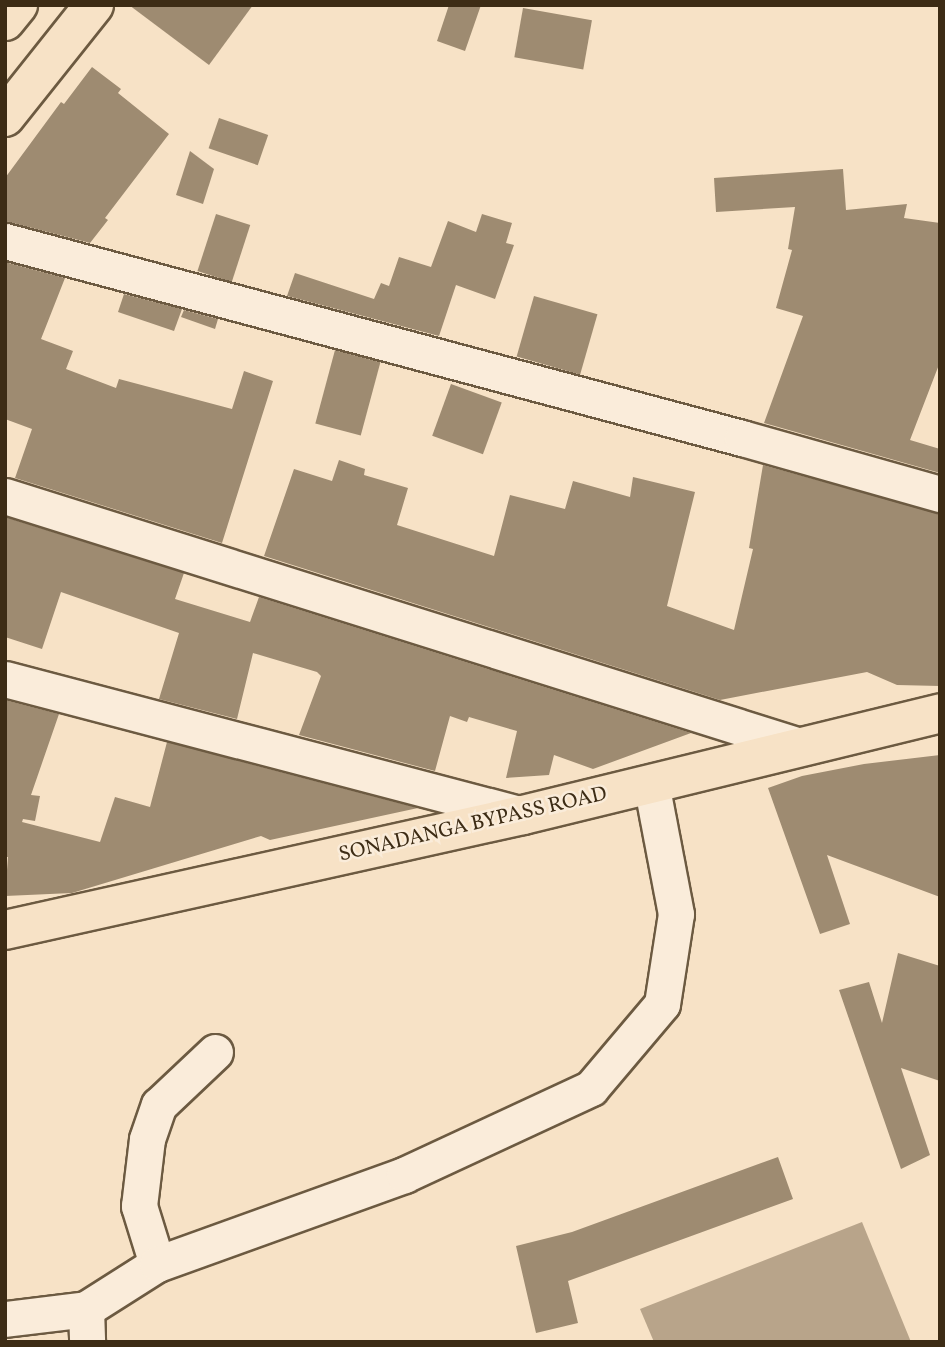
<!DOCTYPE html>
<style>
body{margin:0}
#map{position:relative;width:945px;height:1347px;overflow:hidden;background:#f7e2c6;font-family:Vollkorn,serif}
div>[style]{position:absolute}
.water>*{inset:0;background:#b8a48a}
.building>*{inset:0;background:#9e8b71;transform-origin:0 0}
.roads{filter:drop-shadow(2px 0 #6c5a41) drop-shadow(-2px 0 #6c5a41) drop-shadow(0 2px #6c5a41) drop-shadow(0 -2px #6c5a41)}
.minor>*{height:35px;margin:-17.5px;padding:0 17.5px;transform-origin:17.5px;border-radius:17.5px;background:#faecda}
.major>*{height:38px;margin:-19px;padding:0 19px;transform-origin:19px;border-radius:19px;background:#f7e2c6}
span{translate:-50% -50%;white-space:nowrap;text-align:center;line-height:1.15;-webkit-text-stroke:5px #faecda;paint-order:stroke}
.street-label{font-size:21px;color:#3d2c15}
.frame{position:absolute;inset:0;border:7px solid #3d2c15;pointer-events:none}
</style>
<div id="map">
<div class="water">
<i style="clip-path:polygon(862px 1222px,911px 1342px,654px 1342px,640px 1309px)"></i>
</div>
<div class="building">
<i style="clip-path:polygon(129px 5px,253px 5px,209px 65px)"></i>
<i style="clip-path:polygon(449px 5px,481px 5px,465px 51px,437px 41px)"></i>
<i style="left:523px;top:8px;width:70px;height:50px;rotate:10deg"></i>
<i style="clip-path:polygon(92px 67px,121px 89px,118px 93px,169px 134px,105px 218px,108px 220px,90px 243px,5px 221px,5px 178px,61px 102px,64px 104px)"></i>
<i style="left:219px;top:118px;width:52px;height:32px;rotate:19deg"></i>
<i style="clip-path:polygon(190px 151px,214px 169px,203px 204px,176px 195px)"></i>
<i style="clip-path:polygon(843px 169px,846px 210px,907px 204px,904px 218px,940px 223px,940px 362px,910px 440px,940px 449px,940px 473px,764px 423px,803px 316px,776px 308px,792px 250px,788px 249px,795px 207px,716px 212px,714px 178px)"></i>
<i style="left:216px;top:214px;width:36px;height:60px;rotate:18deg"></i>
<i style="clip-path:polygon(482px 214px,512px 223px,506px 243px,514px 245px,495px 299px,456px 285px,439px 336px,287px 296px,295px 273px,374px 299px,381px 283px,389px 286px,399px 257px,431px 267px,448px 221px,476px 232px)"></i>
<i style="clip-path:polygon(5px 262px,65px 278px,41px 339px,73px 351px,66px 369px,116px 388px,119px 379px,232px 409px,244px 371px,273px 381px,222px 543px,15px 478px,32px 429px,5px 419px)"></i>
<i style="clip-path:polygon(124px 294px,182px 309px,174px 331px,118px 312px)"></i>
<i style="left:534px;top:296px;width:66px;height:63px;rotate:16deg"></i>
<i style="clip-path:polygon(184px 310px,218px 319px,215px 329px,181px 317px)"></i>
<i style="left:335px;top:350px;width:47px;height:76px;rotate:15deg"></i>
<i style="left:451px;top:384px;width:54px;height:55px;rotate:20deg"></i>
<i style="clip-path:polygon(339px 460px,365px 469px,364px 475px,408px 488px,397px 525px,494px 556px,510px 495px,565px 509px,573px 481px,630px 497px,633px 477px,695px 492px,667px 606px,734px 630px,753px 549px,749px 548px,763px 465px,940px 514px,940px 686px,897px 685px,867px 672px,720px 700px,264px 556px,294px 469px,332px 481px)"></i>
<i style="clip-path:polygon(5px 517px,184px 573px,175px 599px,250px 622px,259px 597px,691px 733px,593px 769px,554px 755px,549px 775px,506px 778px,517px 731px,469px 717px,467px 722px,450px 716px,435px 771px,299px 735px,321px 676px,317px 672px,253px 653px,237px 719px,159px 699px,179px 633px,61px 592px,42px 649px,5px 637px)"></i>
<i style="clip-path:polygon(5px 700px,59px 714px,31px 795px,40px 796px,35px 821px,23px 819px,22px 822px,100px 842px,115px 797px,150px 807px,167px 742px,418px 808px,270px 840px,261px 836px,72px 893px,5px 896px,8px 857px,5px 857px)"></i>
<i style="clip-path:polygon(940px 755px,940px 897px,827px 855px,850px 924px,820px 934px,768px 788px,802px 776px,864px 764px)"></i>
<i style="clip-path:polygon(898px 953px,940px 966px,940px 1081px,901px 1068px,930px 1155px,901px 1169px,839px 990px,869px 982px,882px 1023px)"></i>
<i style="clip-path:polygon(778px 1157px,793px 1199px,568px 1281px,578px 1323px,536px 1333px,516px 1246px,572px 1232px)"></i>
</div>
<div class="roads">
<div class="minor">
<i style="left:5px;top:241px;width:763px;rotate:14.97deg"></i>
<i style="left:742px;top:438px;width:206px;rotate:15.8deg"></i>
<i style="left:5px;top:496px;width:833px;rotate:17.46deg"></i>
<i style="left:5px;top:679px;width:536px;rotate:14.71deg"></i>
<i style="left:157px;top:1264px;width:61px;rotate:-107.2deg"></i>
<i style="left:139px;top:1206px;width:67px;rotate:-83.2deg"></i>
<i style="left:147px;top:1139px;width:36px;rotate:-71deg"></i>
<i style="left:159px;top:1105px;width:77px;rotate:-43.4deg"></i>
<i style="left:86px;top:1309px;width:84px;rotate:-32.4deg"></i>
<i style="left:157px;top:1264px;width:263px;rotate:-19.8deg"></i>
<i style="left:404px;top:1175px;width:206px;rotate:-24.9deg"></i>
<i style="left:591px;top:1088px;width:110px;rotate:-49.8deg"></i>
<i style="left:662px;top:1004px;width:91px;rotate:-81.2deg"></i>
<i style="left:676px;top:914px;width:133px;rotate:-100.8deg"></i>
<i style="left:5px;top:1319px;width:82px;rotate:-7deg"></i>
<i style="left:86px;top:1309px;width:33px;rotate:88deg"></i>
</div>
<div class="major">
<i style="left:5px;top:21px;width:21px;rotate:-51deg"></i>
<i style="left:5px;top:117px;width:143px;rotate:-51.5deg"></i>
<i style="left:5px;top:930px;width:531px;rotate:-12.52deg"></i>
<i style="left:523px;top:815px;width:429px;rotate:-13.7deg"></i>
</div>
</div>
<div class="street-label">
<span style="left:473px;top:825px;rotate:-13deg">SONADANGA BYPASS ROAD</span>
</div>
<div class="frame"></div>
</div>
